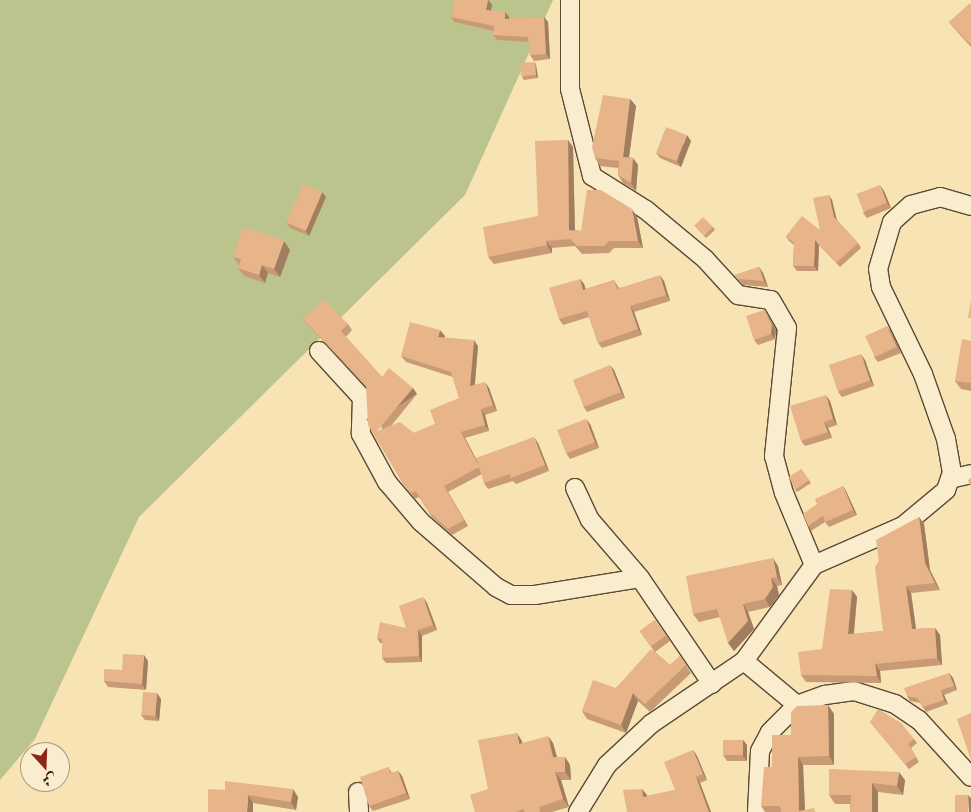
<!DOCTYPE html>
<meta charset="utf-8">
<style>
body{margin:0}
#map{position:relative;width:971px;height:812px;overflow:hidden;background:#f7e3b4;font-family:"Gentium Book Plus",Amiri,serif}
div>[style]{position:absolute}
.green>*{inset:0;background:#bcc48e}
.roads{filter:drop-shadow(1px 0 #5c4936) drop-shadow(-1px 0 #5c4936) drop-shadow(0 1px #5c4936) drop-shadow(0 -1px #5c4936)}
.minor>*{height:18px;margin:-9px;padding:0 9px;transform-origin:9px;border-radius:9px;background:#faedce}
.wall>*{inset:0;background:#c89b76}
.shaded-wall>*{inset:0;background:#a27e60;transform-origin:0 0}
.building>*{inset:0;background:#e8b489;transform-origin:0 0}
span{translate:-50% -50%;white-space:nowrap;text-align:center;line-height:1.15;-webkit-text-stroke:5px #faedce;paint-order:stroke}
.north{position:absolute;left:20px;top:742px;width:50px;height:50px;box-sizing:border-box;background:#faedce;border:1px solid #a69780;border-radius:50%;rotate:160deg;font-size:14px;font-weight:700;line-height:20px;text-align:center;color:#28160c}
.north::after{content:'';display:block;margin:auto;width:18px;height:22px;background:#8f2418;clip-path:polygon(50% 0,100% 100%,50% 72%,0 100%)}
</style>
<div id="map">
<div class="green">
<i style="clip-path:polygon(0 0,553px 0,465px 195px,139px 517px,35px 739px,0 780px)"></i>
</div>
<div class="roads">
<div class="minor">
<i style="left:570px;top:0;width:89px;rotate:90deg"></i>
<i style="left:570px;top:89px;width:90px;rotate:75.8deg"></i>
<i style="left:592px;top:176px;width:64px;rotate:32.2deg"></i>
<i style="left:646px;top:210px;width:77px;rotate:39.7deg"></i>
<i style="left:705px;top:259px;width:49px;rotate:47.5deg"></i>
<i style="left:738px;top:295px;width:33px;rotate:9deg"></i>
<i style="left:771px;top:300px;width:32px;rotate:60deg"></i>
<i style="left:787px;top:328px;width:129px;rotate:95.8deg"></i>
<i style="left:774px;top:456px;width:38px;rotate:75deg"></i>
<i style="left:784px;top:493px;width:78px;rotate:67.4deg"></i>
<i style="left:319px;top:351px;width:64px;rotate:47.5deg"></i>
<i style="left:362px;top:398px;width:36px;rotate:92deg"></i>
<i style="left:361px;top:434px;width:55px;rotate:61.6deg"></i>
<i style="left:387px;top:482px;width:52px;rotate:49.6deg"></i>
<i style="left:421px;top:522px;width:99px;rotate:40.9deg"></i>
<i style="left:496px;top:587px;width:17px;rotate:28deg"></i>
<i style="left:511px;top:595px;width:24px"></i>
<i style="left:535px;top:595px;width:106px;rotate:-9.2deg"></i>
<i style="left:950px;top:479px;width:22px;rotate:-13deg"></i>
<i style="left:575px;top:488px;width:35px;rotate:65deg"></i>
<i style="left:590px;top:520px;width:77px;rotate:49.2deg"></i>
<i style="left:640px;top:578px;width:128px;rotate:55.8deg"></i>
<i style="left:744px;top:661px;width:69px;rotate:39.7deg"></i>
<i style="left:358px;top:792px;width:20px;rotate:87deg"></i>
<i style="left:578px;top:812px;width:55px;rotate:-58.3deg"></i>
<i style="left:607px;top:765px;width:60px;rotate:-43deg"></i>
<i style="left:651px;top:724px;width:112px;rotate:-34.1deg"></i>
<i style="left:744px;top:661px;width:119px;rotate:-53.9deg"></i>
<i style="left:814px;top:565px;width:97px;rotate:-23.7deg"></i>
<i style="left:903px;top:526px;width:56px;rotate:-39.9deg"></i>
<i style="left:946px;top:490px;width:18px;rotate:-71deg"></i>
<i style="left:952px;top:473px;width:35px;rotate:-100deg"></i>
<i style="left:946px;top:439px;width:69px;rotate:-109.5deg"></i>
<i style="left:923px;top:374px;width:97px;rotate:-115.8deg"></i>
<i style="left:881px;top:287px;width:18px;rotate:-99deg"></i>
<i style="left:878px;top:269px;width:49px;rotate:-73.4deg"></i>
<i style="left:892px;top:222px;width:25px;rotate:-42deg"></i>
<i style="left:911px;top:205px;width:30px;rotate:-15deg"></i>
<i style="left:940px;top:197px;width:32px;rotate:16deg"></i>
<i style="left:757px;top:812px;width:61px;rotate:-87.2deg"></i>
<i style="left:760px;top:751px;width:21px;rotate:-62deg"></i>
<i style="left:770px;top:732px;width:38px;rotate:-45deg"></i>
<i style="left:797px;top:705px;width:30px;rotate:-20deg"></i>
<i style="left:825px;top:695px;width:29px;rotate:-8deg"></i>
<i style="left:854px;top:691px;width:43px;rotate:17.6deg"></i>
<i style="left:895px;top:704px;width:29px;rotate:34deg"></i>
<i style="left:919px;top:720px;width:77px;rotate:47.6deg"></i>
</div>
</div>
<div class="wall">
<i style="clip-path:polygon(454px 0,489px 0,492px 5px,491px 11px,509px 17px,509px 19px,544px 17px,548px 22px,550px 59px,534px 61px,530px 55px,529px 42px,497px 40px,493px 35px,494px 31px,454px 22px,451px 17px)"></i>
<i style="clip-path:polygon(971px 5px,971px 47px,953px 27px,949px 22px)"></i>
<i style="clip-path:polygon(536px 65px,538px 78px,524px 80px,522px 77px)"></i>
<i style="clip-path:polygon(630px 99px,636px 106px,629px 157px,633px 158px,638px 165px,636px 191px,623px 183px,618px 175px,618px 168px,600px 166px,595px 158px)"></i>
<i style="clip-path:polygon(691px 141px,681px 167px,660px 158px,656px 153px)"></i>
<i style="clip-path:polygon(573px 147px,575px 230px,581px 231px,637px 217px,643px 248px,614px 248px,609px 253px,582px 254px,575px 246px,552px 248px,552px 253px,494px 264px,488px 257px,538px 216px)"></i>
<i style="clip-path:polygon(884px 191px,891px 208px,867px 218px,863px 213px)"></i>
<i style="clip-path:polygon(326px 197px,309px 236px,290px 228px,286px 222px)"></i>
<i style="clip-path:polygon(832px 200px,837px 220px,858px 243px,861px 248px,840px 267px,819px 245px,818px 271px,797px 271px,793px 266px,794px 245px,789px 241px,786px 236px,820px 230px)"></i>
<i style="clip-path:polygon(694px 225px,713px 227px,715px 230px,706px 238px)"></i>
<i style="clip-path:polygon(290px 250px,280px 277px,268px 273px,265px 283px,244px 276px,238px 268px,239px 265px,233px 257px)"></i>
<i style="clip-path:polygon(759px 267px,763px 273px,768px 287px,743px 285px,735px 275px)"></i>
<i style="clip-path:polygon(580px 279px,584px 284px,586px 289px,614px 280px,619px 288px,664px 281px,670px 301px,634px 312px,642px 335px,602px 348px,598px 343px,589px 317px,563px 325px,559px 319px)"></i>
<i style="clip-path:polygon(768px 316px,776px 330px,775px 339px,758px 345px,754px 340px)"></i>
<i style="clip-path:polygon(303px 319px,348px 324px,352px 330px,346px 337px,382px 377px,417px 394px,391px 426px,414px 433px,435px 424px,459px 398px,453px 377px,406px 362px,401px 356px,445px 336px,444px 338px,478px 346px,475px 385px,489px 388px,497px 411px,485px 415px,489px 431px,465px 438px,477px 461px,538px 443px,549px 471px,516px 484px,513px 481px,488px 489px,484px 483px,482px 474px,448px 492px,468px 526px,452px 535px,432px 517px,419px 497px,415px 499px,402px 482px,366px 386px,308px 325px)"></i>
<i style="clip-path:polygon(887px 326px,891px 332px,901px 353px,878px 362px,874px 357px)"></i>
<i style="clip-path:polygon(971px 341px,971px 391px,961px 389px,955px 381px)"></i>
<i style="clip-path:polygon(865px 360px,874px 386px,842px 397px,838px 392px)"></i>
<i style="clip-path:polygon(614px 370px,625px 398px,587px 412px,583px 406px)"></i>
<i style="clip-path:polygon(830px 401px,837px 425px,828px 428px,832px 438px,805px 446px,801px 441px)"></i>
<i style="clip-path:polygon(590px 424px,599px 448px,570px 459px,566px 453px)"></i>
<i style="clip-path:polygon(801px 469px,811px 483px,797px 492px,795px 490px)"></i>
<i style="clip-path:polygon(843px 486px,846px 491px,857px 515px,829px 527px,825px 522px,811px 531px,808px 526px,817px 504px)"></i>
<i style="clip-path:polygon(919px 517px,924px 524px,930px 570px,940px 590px,911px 593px,916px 629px,935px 628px,940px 635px,942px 665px,880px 671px,881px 683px,806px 682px,801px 675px,822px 649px,852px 590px,857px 597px,854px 634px,883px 631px)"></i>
<i style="clip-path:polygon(778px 566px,782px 585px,777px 586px,779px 595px,770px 607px,748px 612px,754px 629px,734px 651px,720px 617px,699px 622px,693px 614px)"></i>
<i style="clip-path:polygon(427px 603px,437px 630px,422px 636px,422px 662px,386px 663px,382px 658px,382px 643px,380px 643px,377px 638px,406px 628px)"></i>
<i style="clip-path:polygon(655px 620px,670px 641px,655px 652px,670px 665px,680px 656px,691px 673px,650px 712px,638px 701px,626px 733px,587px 719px,582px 711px,616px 688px,654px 651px,640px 631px)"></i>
<i style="clip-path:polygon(148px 661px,146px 690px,108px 687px,104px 681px,122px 670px)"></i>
<i style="clip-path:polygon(949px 673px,953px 678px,957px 690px,944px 695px,948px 704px,926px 712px,920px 703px,910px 701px,907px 696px)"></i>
<i style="clip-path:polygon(161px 699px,159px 721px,145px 720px,141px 715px)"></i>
<i style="clip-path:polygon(828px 705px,834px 714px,834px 765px,803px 765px,805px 810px,817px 812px,765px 812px,761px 806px,772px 767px,791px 735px)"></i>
<i style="clip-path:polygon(870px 722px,914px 739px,917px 743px,911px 748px,919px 762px,909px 769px)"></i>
<i style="clip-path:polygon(743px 740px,747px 745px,747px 761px,727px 761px,723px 755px)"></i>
<i style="clip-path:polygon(522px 741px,522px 743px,553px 743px,557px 757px,565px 757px,570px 765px,571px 780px,561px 780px,569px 807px,552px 812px,475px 812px,488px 789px)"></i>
<i style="clip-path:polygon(693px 750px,697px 756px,707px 780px,700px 783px,711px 812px,627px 812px,642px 789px,647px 796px,675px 790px)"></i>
<i style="clip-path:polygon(388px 767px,392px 773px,398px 771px,402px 776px,410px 799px,373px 811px,369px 806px)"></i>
<i style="clip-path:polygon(829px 769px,905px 780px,903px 795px,878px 792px,878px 812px,850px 812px,850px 804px,835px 804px,829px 795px)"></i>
<i style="clip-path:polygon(225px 790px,298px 797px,296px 810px,253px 803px)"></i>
</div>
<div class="shaded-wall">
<i style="clip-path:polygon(488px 0,492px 5px,490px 16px,486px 10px)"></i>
<i style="clip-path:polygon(505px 12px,509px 17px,509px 25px,505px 19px)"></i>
<i style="clip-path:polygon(544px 17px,548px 22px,550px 59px,546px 54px)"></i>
<i style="clip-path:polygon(535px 62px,536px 65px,538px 78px,536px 75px)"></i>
<i style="clip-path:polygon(630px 99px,636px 106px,628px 164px,623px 157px)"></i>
<i style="clip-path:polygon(687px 135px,691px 141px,681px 167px,677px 161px)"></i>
<i style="clip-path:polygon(568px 140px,573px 147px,575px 237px,569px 230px)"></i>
<i style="clip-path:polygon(633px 158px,638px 165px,636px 191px,631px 183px)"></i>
<i style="clip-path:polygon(880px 185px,884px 191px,891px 208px,887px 203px)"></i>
<i style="clip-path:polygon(322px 192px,326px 197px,309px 236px,305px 230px)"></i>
<i style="clip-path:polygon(829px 195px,832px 200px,837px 222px,834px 217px)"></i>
<i style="clip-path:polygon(632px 209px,637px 217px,643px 248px,638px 241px)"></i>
<i style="clip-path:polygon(815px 240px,819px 245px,818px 271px,814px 266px)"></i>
<i style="clip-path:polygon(284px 241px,290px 250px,280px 277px,274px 269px)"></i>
<i style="clip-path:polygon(546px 241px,552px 248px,552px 253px,547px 245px)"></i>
<i style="clip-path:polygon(262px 265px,268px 273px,265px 283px,259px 275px)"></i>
<i style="clip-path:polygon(759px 267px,763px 273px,768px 287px,764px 281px)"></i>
<i style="clip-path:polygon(660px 275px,664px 281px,670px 301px,666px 295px)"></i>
<i style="clip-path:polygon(580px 279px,584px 284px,587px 295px,583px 290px)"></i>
<i style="clip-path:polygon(630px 306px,634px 312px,642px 335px,638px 329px)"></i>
<i style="clip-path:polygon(764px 310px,776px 330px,775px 339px,771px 334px)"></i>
<i style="clip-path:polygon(887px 326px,891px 332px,901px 353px,897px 347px)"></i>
<i style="clip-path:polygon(440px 330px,445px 336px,443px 343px,438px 337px)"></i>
<i style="clip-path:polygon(474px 340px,478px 346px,474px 392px,470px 386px)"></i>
<i style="clip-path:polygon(861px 354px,865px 360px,874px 386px,870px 380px)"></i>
<i style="clip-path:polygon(610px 365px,614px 370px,625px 398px,621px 392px)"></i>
<i style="clip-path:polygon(485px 382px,489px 388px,497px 411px,493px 405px)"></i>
<i style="left:413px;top:388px;width:7px;height:56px;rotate:56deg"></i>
<i style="clip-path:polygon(826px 395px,830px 401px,837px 425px,833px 419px)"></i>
<i style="clip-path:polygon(481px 409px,485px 415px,489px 431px,485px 425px)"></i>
<i style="clip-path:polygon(586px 419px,590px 424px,599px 448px,595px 442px)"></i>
<i style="clip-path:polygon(824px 422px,828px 428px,832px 438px,828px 432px)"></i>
<i style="clip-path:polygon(461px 432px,465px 438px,483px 472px,479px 466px)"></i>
<i style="clip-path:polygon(534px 437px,538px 443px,549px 471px,545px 465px)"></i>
<i style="clip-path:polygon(444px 486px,448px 492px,468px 526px,464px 520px)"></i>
<i style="clip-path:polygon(843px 486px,846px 491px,857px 515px,853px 510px)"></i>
<i style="clip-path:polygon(919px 517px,924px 524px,930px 570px,940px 590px,935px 583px,925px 563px)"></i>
<i style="clip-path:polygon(773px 558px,778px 566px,782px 585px,777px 577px)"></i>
<i style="clip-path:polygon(771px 578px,777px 586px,779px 595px,770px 607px,765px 599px)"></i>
<i style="clip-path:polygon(906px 586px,911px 593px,917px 636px,912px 629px)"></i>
<i style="clip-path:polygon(852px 590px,857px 597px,853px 641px,848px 634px)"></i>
<i style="clip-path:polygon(423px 597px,427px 603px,437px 630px,433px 625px)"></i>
<i style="clip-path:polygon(743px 604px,748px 612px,754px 629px,734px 651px,728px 643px)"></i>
<i style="clip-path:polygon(935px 628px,940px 635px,942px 665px,937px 658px)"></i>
<i style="clip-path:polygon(418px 630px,422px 636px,422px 662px,419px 656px)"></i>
<i style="clip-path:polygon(144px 655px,148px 661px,146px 690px,142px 684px)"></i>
<i style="clip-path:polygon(875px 664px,880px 671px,881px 683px,877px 676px)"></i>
<i style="clip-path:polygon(949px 673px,953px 678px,957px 690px,954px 686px)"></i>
<i style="clip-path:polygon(941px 690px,944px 695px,948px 704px,944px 700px)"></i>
<i style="clip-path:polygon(157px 693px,161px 699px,159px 721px,155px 715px)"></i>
<i style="clip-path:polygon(633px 693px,638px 701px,626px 733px,621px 725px)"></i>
<i style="clip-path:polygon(828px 705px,834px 714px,834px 765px,829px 756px)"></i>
<i style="clip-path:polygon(517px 733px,522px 741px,524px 751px,519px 744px)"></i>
<i style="clip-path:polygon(548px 736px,553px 743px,559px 765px,553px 757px)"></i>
<i style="clip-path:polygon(743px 740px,747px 745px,747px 761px,743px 756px)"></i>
<i style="clip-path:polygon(693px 750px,697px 756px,707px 780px,703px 774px)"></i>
<i style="clip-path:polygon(565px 757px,570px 765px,571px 780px,565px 772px)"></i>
<i style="clip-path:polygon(798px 757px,803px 765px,805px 812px,799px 811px)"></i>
<i style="clip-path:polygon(398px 771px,402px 776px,410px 799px,406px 793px)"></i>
<i style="clip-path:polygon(555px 772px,561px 780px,569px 807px,563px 799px)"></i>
<i style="clip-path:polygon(899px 772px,905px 780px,903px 795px,897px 786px)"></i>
<i style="clip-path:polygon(696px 777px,700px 783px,711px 812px,709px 812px)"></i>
<i style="clip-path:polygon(872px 783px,878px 792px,878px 812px,872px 812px)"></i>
<i style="clip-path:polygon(293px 789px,298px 797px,296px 810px,291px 802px)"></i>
<i style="clip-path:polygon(642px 789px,647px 795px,647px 803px,643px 797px)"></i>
<i style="clip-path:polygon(248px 795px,253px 803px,253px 812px,247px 812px)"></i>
<i style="clip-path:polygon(968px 795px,971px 798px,971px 812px,969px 812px)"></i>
</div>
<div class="building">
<i style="clip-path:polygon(454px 0,488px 0,486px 10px,505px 12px,505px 19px,544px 17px,546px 54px,530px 55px,528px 37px,493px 35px,494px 26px,451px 17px)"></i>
<i style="clip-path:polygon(970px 3px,971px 5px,971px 43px,970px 44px,949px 22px)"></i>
<i style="left:535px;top:62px;width:13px;height:15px;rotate:86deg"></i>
<i style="clip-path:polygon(603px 95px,630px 99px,623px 157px,633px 158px,631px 183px,618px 175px,619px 161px,595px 158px,592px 147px)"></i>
<i style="left:666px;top:127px;width:22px;height:28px;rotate:21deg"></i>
<i style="clip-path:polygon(568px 140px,569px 230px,581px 231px,587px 190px,601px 190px,632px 209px,638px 241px,609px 241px,604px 246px,577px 246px,570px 239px,546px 241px,547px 245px,488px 257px,483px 227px,538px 216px,535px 141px)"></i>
<i style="left:303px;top:184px;width:21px;height:42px;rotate:23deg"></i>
<i style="left:880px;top:185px;width:19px;height:25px;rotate:69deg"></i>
<i style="clip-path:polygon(829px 195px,834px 217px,858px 243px,836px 263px,815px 240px,814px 266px,793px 266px,794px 243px,786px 236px,802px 216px,820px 230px,813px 198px)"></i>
<i style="left:703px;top:217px;width:14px;height:12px;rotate:45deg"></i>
<i style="clip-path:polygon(243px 227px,284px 241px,274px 269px,262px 265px,259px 275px,238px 268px,241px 259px,233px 257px)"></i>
<i style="clip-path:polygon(759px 267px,764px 281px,739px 279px,735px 275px)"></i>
<i style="clip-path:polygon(660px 275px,666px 295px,630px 306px,638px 329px,598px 343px,587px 311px,559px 319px,549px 288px,580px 279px,583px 290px,614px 280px,617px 289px)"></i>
<i style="clip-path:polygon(324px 300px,348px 324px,341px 331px,382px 377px,389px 368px,413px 388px,377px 431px,400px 422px,414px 433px,435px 424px,430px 410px,459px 398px,451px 372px,401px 356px,410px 322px,440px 330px,438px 337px,474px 340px,470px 386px,485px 382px,493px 405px,481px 409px,485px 425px,461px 432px,479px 466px,476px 458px,534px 437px,545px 465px,511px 478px,510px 474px,484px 483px,479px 467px,444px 486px,464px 520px,448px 529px,428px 511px,416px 491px,411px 493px,402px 482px,368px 425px,366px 385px,303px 319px)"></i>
<i style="clip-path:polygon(971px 300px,971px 318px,968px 318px)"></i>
<i style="clip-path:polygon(764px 310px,772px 325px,771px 334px,754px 340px,746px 316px)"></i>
<i style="left:887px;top:326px;width:23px;height:24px;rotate:65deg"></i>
<i style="clip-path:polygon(962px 339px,971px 341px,971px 383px,955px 381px)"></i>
<i style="left:861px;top:354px;width:28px;height:34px;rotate:71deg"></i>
<i style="left:610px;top:365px;width:29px;height:40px;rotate:68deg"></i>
<i style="clip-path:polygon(826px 395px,833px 419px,824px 422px,828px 432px,801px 441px,790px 406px)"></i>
<i style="left:586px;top:419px;width:25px;height:31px;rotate:69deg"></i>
<i style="clip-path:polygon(801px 469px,809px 480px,795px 490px,789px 477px)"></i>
<i style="clip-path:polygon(971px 478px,971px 487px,968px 480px)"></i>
<i style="clip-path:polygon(843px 486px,853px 510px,825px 522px,823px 516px,808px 526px,803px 514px,817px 504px,815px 499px)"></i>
<i style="clip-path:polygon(919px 517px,925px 563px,935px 583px,906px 586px,912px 629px,935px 628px,937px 658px,875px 664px,877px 676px,801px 675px,798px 652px,822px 649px,830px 589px,852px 590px,848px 634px,883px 631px,875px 567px,879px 561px,876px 540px)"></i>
<i style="clip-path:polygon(773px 558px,777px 577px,771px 578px,773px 587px,765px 599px,743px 604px,748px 621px,728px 643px,717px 609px,693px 614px,686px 576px)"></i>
<i style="clip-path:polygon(423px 597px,433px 625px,418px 630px,419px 656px,382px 658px,382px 639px,377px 638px,380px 622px,406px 628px,399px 606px)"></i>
<i style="left:655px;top:620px;width:19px;height:19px;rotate:54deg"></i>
<i style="clip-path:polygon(651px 649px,670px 665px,680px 656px,686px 665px,645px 704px,633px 693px,621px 725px,582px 711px,593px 680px,616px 688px)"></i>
<i style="clip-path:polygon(123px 654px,144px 655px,142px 684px,104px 681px,104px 669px,122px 670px)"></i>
<i style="clip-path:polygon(949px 673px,954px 686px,941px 690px,944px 700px,923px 707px,917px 698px,907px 696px,904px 688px)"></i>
<i style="left:143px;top:692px;width:14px;height:23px;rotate:4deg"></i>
<i style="clip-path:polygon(828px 705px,829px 756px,798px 757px,799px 811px,814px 808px,815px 812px,781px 812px,780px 806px,761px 806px,764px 767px,772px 767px,772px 735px,791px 735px,791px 712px,797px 706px)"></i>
<i style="clip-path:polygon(878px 709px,901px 723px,914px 739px,908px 744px,916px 757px,905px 764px,870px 722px)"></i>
<i style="clip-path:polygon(971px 713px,971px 760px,957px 719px)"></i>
<i style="clip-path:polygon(517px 733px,519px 744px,548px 736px,553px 757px,565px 757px,565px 772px,555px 772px,563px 799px,539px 807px,540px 812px,524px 812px,524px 809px,516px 812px,475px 812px,470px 795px,488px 789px,478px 740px)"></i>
<i style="left:723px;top:740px;width:20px;height:15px"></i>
<i style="clip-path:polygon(693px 750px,703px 774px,696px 777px,709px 812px,627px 812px,623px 790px,642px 789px,643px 797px,675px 790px,664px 762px)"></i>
<i style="clip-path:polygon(388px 767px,390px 773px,398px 771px,406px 793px,369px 806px,360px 777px)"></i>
<i style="clip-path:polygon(829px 769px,899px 772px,897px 786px,872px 783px,872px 812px,850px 812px,851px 795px,829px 795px)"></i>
<i style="clip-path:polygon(225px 781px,293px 789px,291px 802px,248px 795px,247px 812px,208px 812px,208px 789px,225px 790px)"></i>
<i style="left:955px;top:795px;width:13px;height:17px"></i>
</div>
<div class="north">ش</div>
</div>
